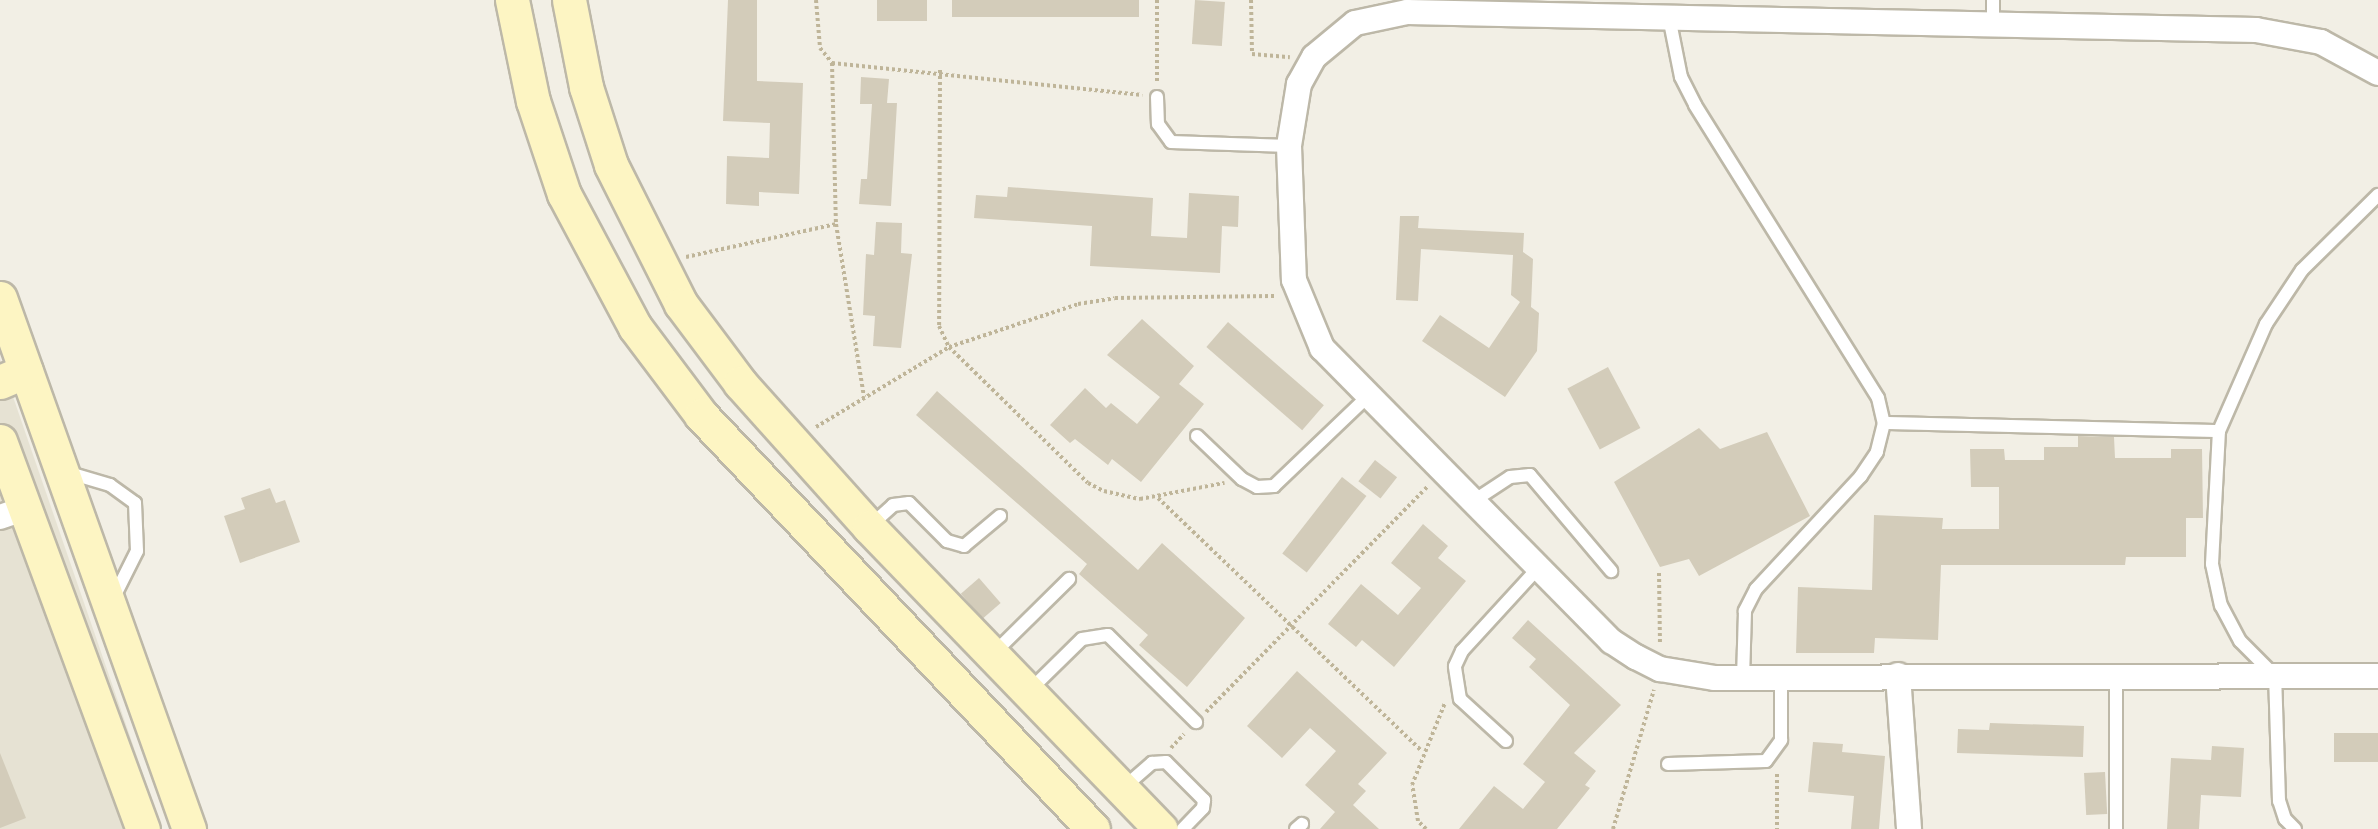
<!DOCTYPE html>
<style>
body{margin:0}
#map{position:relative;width:2378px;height:829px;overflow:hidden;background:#f2efe5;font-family:"PT Sans",sans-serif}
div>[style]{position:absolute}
.residential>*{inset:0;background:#e6e2d3}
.building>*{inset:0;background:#d3ccba;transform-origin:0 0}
.path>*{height:4px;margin-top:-2px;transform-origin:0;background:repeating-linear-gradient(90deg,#bfb599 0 3px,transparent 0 6px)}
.roads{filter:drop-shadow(2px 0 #bdb8a8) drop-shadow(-2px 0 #bdb8a8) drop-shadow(0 2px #bdb8a8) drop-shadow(0 -2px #bdb8a8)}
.lane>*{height:12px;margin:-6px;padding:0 6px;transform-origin:6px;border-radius:6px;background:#fff}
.street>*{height:24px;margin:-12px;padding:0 12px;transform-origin:12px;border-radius:12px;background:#fff}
.secondary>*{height:33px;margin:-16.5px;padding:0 16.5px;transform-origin:16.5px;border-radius:16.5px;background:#fdf5c3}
span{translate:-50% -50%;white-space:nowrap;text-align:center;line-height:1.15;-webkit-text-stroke:4.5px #fff;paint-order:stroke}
</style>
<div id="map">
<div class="residential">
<i style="clip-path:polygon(0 359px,162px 829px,0 829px)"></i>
</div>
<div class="building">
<i style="clip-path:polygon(728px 0,757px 0,757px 81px,803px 83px,799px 194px,759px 192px,759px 206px,726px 204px,727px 156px,769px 158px,770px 123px,723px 121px)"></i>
<i style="left:877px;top:0;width:50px;height:21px"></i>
<i style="left:952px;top:0;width:187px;height:17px"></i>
<i style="left:1195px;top:0;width:30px;height:44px;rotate:4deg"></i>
<i style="clip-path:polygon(861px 77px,889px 79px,887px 103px,897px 103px,891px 206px,859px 204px,861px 179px,867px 179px,872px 104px,860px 104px)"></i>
<i style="clip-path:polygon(1008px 187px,1153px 198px,1151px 236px,1187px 238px,1189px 193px,1239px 196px,1238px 227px,1222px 226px,1220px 273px,1090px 266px,1092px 226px,974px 218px,976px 195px,1007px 197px)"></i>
<i style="clip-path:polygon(1400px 216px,1419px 216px,1418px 228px,1524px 233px,1523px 252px,1533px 259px,1531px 307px,1539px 313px,1537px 351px,1505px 397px,1422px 341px,1440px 315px,1489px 348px,1520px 302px,1511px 295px,1513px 255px,1421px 249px,1418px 301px,1396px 300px)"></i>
<i style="clip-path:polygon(876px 222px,902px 223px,901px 253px,912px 254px,901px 348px,873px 346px,875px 316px,863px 315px,866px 254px,874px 255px)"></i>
<i style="clip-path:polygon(1142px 319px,1194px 366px,1179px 384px,1204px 404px,1141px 482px,1112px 459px,1108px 465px,1075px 439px,1070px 443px,1050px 425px,1085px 388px,1106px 408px,1111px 403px,1137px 424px,1160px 397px,1107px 355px)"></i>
<i style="left:1228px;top:322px;width:127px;height:33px;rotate:41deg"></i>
<i style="left:1608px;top:367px;width:69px;height:46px;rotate:62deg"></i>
<i style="clip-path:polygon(937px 391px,1138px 570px,1162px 543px,1245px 618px,1187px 687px,1139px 645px,1148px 635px,1079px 574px,1087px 564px,916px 415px)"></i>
<i style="clip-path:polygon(1699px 428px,1720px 449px,1767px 432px,1810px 516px,1699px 576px,1689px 559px,1660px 567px,1614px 482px)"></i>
<i style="clip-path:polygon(2078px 436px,2114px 437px,2115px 458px,2171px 458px,2171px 449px,2202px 449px,2203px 518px,2186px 518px,2186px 557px,2126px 557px,2125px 565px,1941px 565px,1938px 640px,1875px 638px,1874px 653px,1796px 653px,1798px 587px,1872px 590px,1874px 515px,1943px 518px,1942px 529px,1999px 529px,1999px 487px,1971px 487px,1970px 449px,2004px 449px,2005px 460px,2044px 460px,2044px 447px,2078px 447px)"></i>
<i style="left:1375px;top:460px;width:28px;height:27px;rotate:38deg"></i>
<i style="left:1342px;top:477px;width:31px;height:97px;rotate:38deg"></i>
<i style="clip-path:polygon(270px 488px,276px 503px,285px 500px,300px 542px,240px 563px,224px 516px,245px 509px,241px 498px)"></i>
<i style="clip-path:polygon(1423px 524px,1448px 546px,1438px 558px,1466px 581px,1394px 667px,1362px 640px,1356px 647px,1328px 624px,1361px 584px,1398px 615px,1421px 588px,1391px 563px)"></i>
<i style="left:979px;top:578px;width:33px;height:24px;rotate:49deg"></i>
<i style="clip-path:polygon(1528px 620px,1621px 705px,1574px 753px,1596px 771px,1585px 785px,1590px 788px,1557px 829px,1459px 829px,1494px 786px,1523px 809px,1545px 782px,1523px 764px,1570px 705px,1529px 667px,1536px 659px,1512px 638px)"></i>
<i style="clip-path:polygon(1297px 671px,1387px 753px,1358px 784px,1366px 791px,1353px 805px,1379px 829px,1320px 829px,1335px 812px,1305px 785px,1336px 751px,1310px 728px,1282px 758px,1247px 726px)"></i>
<i style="clip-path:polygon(1990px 723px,2084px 726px,2083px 757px,1957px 753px,1958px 729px,1989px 730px)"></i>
<i style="left:2334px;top:733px;width:44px;height:29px"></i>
<i style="clip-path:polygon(1813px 742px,1843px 744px,1842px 752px,1885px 756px,1879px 829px,1851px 829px,1854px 796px,1808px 792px)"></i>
<i style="clip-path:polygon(2212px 746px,2244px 748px,2241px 797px,2201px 795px,2199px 829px,2167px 829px,2171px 758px,2211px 760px)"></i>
<i style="clip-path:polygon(0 753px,26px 818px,0 828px)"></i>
<i style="left:2105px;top:772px;width:42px;height:21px;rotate:87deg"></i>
</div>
<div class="path">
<i style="left:816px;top:0;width:48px;rotate:85.2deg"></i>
<i style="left:820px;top:48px;width:19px;rotate:51deg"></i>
<i style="left:832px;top:63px;width:161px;rotate:88.6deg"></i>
<i style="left:836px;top:224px;width:175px;rotate:80.8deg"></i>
<i style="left:1157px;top:0;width:82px;rotate:90deg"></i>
<i style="left:1251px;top:0;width:54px;rotate:88.9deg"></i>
<i style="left:1252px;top:54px;width:38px;rotate:5deg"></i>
<i style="left:832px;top:63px;width:312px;rotate:5.9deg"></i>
<i style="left:940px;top:70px;width:256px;rotate:90.2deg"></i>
<i style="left:939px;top:326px;width:23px;rotate:65deg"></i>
<i style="left:949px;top:347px;width:194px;rotate:44.4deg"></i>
<i style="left:1088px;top:483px;width:18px;rotate:27deg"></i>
<i style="left:1104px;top:491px;width:37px;rotate:13deg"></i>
<i style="left:1140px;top:499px;width:86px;rotate:-10.8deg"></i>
<i style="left:686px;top:257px;width:154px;rotate:-12.4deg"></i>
<i style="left:816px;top:427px;width:155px;rotate:-31deg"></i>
<i style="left:949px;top:347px;width:136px;rotate:-18.4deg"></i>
<i style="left:1078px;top:304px;width:37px;rotate:-9deg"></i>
<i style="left:1115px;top:298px;width:161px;rotate:-0.7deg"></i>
<i style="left:1158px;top:498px;width:364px;rotate:43.8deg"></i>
<i style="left:1659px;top:573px;width:71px;rotate:89.2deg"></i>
<i style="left:1206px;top:712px;width:317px;rotate:-45.5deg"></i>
<i style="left:1171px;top:748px;width:19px;rotate:-47deg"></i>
<i style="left:1777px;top:774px;width:55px;rotate:90deg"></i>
<i style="left:1426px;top:829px;width:11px;rotate:-135deg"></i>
<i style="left:1418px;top:821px;width:36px;rotate:-99deg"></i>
<i style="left:1412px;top:785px;width:88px;rotate:-68.1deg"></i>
<i style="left:1613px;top:829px;width:145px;rotate:-73.6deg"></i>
</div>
<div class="roads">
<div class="lane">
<i style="left:1669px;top:17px;width:61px;rotate:78.7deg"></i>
<i style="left:1681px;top:77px;width:31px;rotate:63deg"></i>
<i style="left:1695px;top:105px;width:345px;rotate:58deg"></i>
<i style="left:1878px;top:398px;width:26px;rotate:77deg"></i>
<i style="left:1884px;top:423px;width:30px;rotate:104deg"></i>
<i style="left:1877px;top:452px;width:29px;rotate:124deg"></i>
<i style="left:1861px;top:476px;width:154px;rotate:132.9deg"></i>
<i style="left:1756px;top:589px;width:25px;rotate:117deg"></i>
<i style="left:1745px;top:611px;width:67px;rotate:91.7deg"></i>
<i style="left:1993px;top:24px;width:24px;rotate:-90deg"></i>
<i style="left:1157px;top:97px;width:27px;rotate:88deg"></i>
<i style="left:1158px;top:124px;width:22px;rotate:54deg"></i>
<i style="left:1171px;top:142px;width:118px;rotate:1.9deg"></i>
<i style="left:1884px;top:423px;width:335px;rotate:1.4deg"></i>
<i style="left:1197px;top:436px;width:62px;rotate:43.7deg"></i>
<i style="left:1242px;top:479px;width:17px;rotate:28deg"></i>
<i style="left:1257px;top:487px;width:17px;rotate:-3deg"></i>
<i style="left:1274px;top:486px;width:127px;rotate:-43.7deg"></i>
<i style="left:66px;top:472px;width:46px;rotate:16.5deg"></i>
<i style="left:110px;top:485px;width:31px;rotate:36deg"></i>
<i style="left:135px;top:503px;width:48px;rotate:87.6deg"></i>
<i style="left:137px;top:551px;width:54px;rotate:116.6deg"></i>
<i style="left:1472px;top:502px;width:45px;rotate:-33.3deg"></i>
<i style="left:1510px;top:477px;width:20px;rotate:-6deg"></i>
<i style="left:1530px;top:475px;width:126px;rotate:49.8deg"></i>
<i style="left:870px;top:526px;width:31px;rotate:-42deg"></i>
<i style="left:893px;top:505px;width:16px;rotate:-7deg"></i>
<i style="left:909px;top:503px;width:54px;rotate:45deg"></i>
<i style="left:947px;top:541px;width:18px;rotate:16deg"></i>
<i style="left:964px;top:546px;width:47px;rotate:-39.8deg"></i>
<i style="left:993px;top:654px;width:107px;rotate:-44.6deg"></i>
<i style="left:2116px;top:676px;width:153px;rotate:90deg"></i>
<i style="left:1029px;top:691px;width:74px;rotate:-44.5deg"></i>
<i style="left:1082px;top:639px;width:26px;rotate:-9deg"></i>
<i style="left:1108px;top:635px;width:124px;rotate:44.7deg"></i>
<i style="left:1506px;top:741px;width:62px;rotate:-137.6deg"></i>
<i style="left:1460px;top:699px;width:33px;rotate:-99deg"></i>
<i style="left:1455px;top:666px;width:17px;rotate:-65deg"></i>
<i style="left:1462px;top:651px;width:113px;rotate:-47.5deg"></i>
<i style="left:1668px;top:764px;width:98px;rotate:-1.8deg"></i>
<i style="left:1766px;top:761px;width:26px;rotate:-54deg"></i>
<i style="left:1781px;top:740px;width:62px;rotate:-90deg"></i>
<i style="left:1122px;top:789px;width:40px;rotate:-41deg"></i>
<i style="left:1152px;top:763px;width:14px;rotate:-4deg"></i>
<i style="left:1166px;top:762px;width:54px;rotate:45deg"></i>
<i style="left:1204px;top:800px;width:8px;rotate:97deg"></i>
<i style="left:1203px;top:808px;width:29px;rotate:134deg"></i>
<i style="left:1296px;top:829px;width:8px;rotate:-40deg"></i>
<i style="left:2295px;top:829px;width:14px;rotate:-135deg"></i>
<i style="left:2285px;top:819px;width:19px;rotate:-108deg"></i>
<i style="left:2279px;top:801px;width:125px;rotate:-91.8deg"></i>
<i style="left:2275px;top:676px;width:49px;rotate:-135deg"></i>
<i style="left:2240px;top:641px;width:40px;rotate:-118deg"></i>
<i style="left:2221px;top:606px;width:43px;rotate:-102.1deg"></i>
<i style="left:2212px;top:564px;width:133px;rotate:-87deg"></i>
<i style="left:2219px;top:431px;width:117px;rotate:-66.3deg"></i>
<i style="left:2266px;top:324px;width:65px;rotate:-56.3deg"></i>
<i style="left:2302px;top:270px;width:107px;rotate:-44.6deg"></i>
</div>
<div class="street">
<i style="left:2378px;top:73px;width:65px;rotate:-151.5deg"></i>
<i style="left:2321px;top:42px;width:66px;rotate:-169.5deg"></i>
<i style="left:2256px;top:30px;width:849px;rotate:-178.79deg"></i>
<i style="left:1407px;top:12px;width:53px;rotate:168.1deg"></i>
<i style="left:1355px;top:23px;width:53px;rotate:140.3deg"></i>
<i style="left:1314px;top:57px;width:31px;rotate:119deg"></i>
<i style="left:1299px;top:84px;width:63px;rotate:99.2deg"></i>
<i style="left:1289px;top:146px;width:134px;rotate:87.9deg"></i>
<i style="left:1294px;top:280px;width:74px;rotate:67.6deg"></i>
<i style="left:1322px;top:348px;width:412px;rotate:45.4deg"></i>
<i style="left:1611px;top:641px;width:30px;rotate:33deg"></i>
<i style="left:1636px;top:657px;width:27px;rotate:27deg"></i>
<i style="left:1660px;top:669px;width:56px;rotate:9.3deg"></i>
<i style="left:1715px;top:678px;width:663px;rotate:-0.17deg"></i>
<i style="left:0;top:517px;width:24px;rotate:-19deg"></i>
<i style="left:1898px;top:675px;width:154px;rotate:85.9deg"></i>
</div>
<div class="secondary">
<i style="left:512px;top:0;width:103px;rotate:78.3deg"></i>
<i style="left:533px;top:101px;width:98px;rotate:71.6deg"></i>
<i style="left:564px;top:194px;width:151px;rotate:61.9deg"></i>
<i style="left:635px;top:327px;width:110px;rotate:53.1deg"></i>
<i style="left:701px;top:415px;width:570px;rotate:46.56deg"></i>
<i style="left:569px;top:0;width:89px;rotate:78.9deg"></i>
<i style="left:586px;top:87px;width:82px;rotate:72.2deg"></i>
<i style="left:611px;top:165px;width:156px;rotate:63.3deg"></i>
<i style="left:681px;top:304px;width:99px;rotate:53.2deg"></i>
<i style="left:740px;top:383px;width:193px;rotate:48.1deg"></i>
<i style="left:869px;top:527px;width:420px;rotate:46deg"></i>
<i style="left:0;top:298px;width:564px;rotate:70.41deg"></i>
<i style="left:0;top:382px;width:28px;rotate:-23deg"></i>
<i style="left:0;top:441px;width:414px;rotate:69.8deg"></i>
</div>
</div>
</div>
